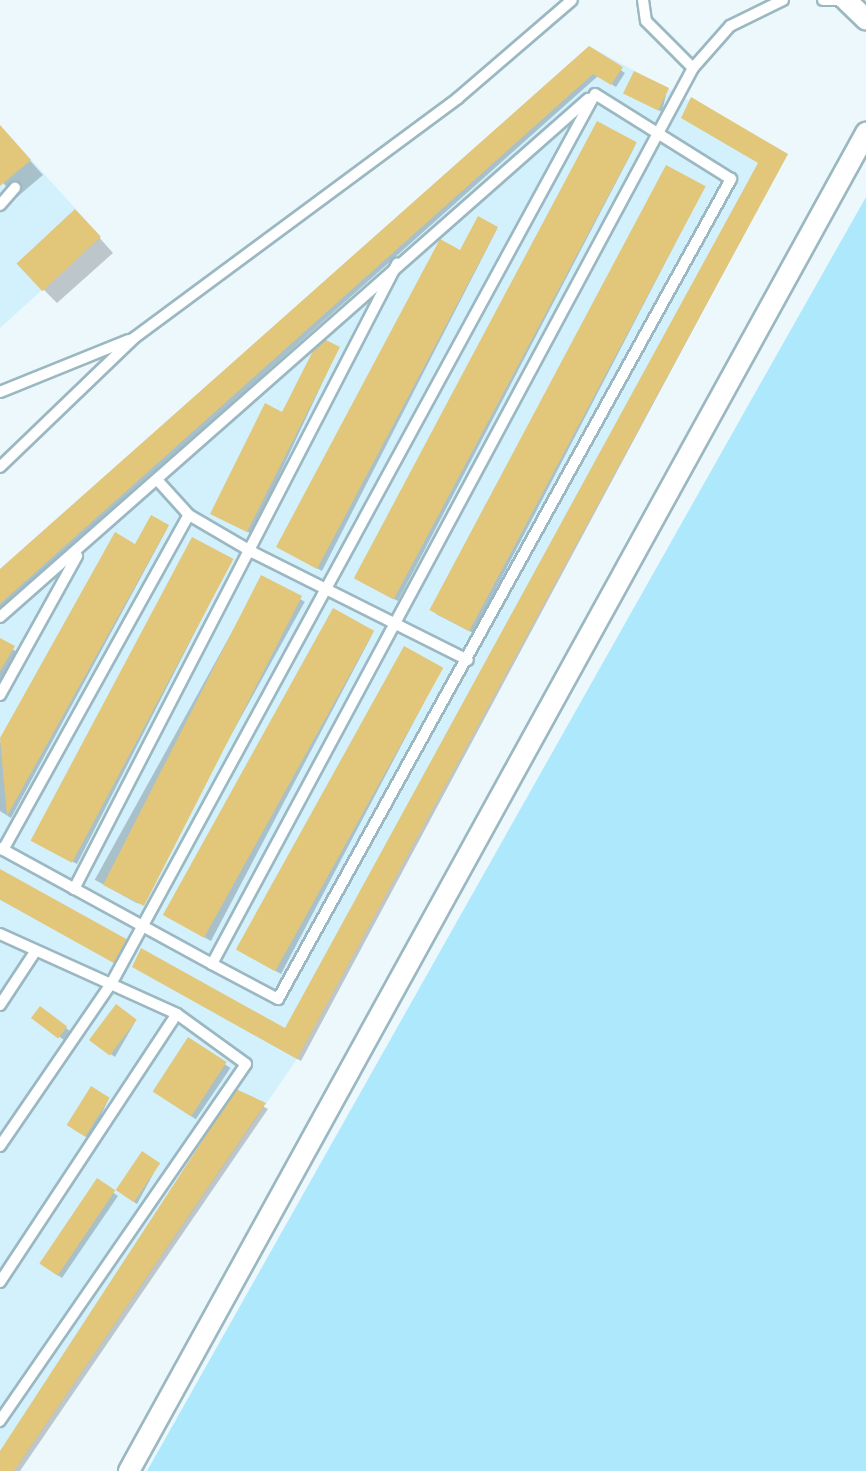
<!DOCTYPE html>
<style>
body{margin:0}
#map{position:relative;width:866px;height:1471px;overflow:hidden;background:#edf8fd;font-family:"Exo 2",sans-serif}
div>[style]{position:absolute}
.built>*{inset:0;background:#d3f1fd}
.green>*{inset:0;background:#aee8fc}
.shadow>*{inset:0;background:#0003;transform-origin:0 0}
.building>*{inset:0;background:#e2c67a;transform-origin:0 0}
.roads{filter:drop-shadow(2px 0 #9bb8c2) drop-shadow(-2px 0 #9bb8c2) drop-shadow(0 2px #9bb8c2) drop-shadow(0 -2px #9bb8c2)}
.service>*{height:10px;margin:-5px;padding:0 5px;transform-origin:5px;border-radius:5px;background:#fff}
.minor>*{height:20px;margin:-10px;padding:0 10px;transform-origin:10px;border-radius:10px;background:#fff}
span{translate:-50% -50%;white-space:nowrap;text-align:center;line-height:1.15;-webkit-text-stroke:8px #edf8fd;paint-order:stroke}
</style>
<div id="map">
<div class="built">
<i style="clip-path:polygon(589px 46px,788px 154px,297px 1059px,14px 1471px,0 1471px,0 569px)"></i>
<i style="clip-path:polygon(0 125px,101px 237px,0 328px)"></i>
</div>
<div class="green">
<i style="clip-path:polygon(866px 197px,866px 1471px,147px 1471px,759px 386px)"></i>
</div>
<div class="shadow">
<i style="clip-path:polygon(590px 49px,625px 73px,616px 87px,598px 76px,0 610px,0 572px)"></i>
<i style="clip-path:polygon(667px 90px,662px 112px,630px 96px)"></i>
<i style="clip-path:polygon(0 127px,43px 175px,17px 197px,0 180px)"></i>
<i style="clip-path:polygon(636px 144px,398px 601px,361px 582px,357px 578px)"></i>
<i style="clip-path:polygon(786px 156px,301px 1061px,139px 970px,286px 1031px)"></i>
<i style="clip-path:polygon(704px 188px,473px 633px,436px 614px)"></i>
<i style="clip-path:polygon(89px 226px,113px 253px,57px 303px,43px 289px)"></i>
<i style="clip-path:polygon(497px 229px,322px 571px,283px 550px,461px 253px)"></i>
<i style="clip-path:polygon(338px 349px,252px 534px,217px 517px,284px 415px)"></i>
<i style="clip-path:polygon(168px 527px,11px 818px,0 811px,0 743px,116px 536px,136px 547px)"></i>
<i style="clip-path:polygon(231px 561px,77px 864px,39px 844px,35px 841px)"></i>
<i style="left:262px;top:578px;width:49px;height:345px;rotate:29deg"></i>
<i style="clip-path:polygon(373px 633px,211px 941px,172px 919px)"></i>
<i style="clip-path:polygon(0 641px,17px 652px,0 681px)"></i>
<i style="clip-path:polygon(441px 670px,281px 974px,245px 954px)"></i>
<i style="clip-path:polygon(38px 1022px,66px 1028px,70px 1031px,64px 1040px)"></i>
<i style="clip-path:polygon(135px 1022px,115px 1057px,96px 1044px)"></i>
<i style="left:189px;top:1040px;width:50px;height:62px;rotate:34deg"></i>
<i style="clip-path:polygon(237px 1092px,268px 1109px,20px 1471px,0 1471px,0 1455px)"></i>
<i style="clip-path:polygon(108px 1100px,90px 1139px,73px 1129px)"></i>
<i style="clip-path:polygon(158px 1165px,137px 1204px,122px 1194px)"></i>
<i style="clip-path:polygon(98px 1182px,118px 1196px,62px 1278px,46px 1267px)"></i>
</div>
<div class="building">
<i style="clip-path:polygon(589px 46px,623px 67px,611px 85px,593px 74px,0 604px,0 569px)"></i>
<i style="left:634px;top:71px;width:39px;height:25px;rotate:26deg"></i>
<i style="clip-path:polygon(691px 97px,788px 154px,297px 1059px,132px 967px,141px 948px,285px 1028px,758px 163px,681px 118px)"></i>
<i style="left:597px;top:121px;width:45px;height:518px;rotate:28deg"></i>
<i style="clip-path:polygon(0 125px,31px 160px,0 186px)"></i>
<i style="left:666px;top:165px;width:45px;height:504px;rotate:28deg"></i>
<i style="left:75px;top:209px;width:38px;height:80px;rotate:47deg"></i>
<i style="clip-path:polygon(478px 216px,498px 227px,317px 569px,276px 547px,440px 239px,460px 250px)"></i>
<i style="clip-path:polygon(320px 337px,340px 347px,247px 532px,210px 514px,265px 403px,282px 412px)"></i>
<i style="clip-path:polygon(151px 515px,169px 525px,7px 816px,0 738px,115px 532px,135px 544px)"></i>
<i style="left:192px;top:537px;width:47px;height:344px;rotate:28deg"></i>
<i style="left:261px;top:575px;width:46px;height:348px;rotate:27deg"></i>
<i style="left:333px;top:608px;width:47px;height:351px;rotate:29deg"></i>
<i style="clip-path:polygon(0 638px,15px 646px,0 671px)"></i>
<i style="left:404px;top:646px;width:45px;height:347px;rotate:29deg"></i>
<i style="left:0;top:869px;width:147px;height:27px;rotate:29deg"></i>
<i style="left:116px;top:1004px;width:26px;height:45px;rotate:37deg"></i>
<i style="left:40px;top:1006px;width:34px;height:15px;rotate:37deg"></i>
<i style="left:188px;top:1037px;width:46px;height:65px;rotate:33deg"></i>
<i style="left:91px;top:1086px;width:22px;height:46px;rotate:32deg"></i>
<i style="clip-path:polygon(236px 1089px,266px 1103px,14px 1471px,0 1471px,0 1451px)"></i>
<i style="left:142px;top:1151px;width:22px;height:47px;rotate:34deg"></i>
<i style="left:97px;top:1178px;width:22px;height:103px;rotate:34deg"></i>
</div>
<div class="roads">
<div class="service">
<i style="left:643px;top:0;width:21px;rotate:82deg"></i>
<i style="left:646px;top:21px;width:66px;rotate:45deg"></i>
<i style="left:823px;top:0;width:24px;rotate:2deg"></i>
<i style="left:0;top:205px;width:23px;rotate:-49deg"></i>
<i style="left:0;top:392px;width:139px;rotate:-22deg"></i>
<i style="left:0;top:467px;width:186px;rotate:-43.9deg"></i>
<i style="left:134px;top:338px;width:403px;rotate:-36.5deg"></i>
<i style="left:458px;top:98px;width:150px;rotate:-40.7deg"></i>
<i style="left:160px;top:483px;width:43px;rotate:47.8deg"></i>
<i style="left:189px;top:515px;width:75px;rotate:30.3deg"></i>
<i style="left:254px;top:553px;width:239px;rotate:26.6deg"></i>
<i style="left:0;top:617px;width:784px;rotate:-41.38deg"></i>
<i style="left:0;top:695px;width:159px;rotate:-61deg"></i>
<i style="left:0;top:848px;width:242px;rotate:28.7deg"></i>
<i style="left:212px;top:964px;width:1017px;rotate:-61.77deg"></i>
<i style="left:693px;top:68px;width:56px;rotate:-48.6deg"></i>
<i style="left:730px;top:26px;width:59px;rotate:-26.1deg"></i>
<i style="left:3px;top:850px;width:383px;rotate:-61deg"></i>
<i style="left:74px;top:889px;width:704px;rotate:-62.67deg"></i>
<i style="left:0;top:934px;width:194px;rotate:24.3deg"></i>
<i style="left:177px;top:1014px;width:85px;rotate:35.9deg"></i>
<i style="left:246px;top:1064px;width:434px;rotate:124.6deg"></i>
<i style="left:212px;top:964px;width:75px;rotate:27.9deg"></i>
<i style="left:278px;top:999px;width:937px;rotate:-61.08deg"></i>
<i style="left:731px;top:179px;width:160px;rotate:-148deg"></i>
<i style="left:0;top:1005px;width:64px;rotate:-56.6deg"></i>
<i style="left:0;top:1146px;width:196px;rotate:-55.6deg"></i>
<i style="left:111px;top:984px;width:1013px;rotate:-61.46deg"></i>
<i style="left:0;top:1282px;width:321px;rotate:-56.6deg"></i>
</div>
<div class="minor">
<i style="left:846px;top:0;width:28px;rotate:44deg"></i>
<i style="left:129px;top:1471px;width:1528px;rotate:-61.15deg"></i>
</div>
</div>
</div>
